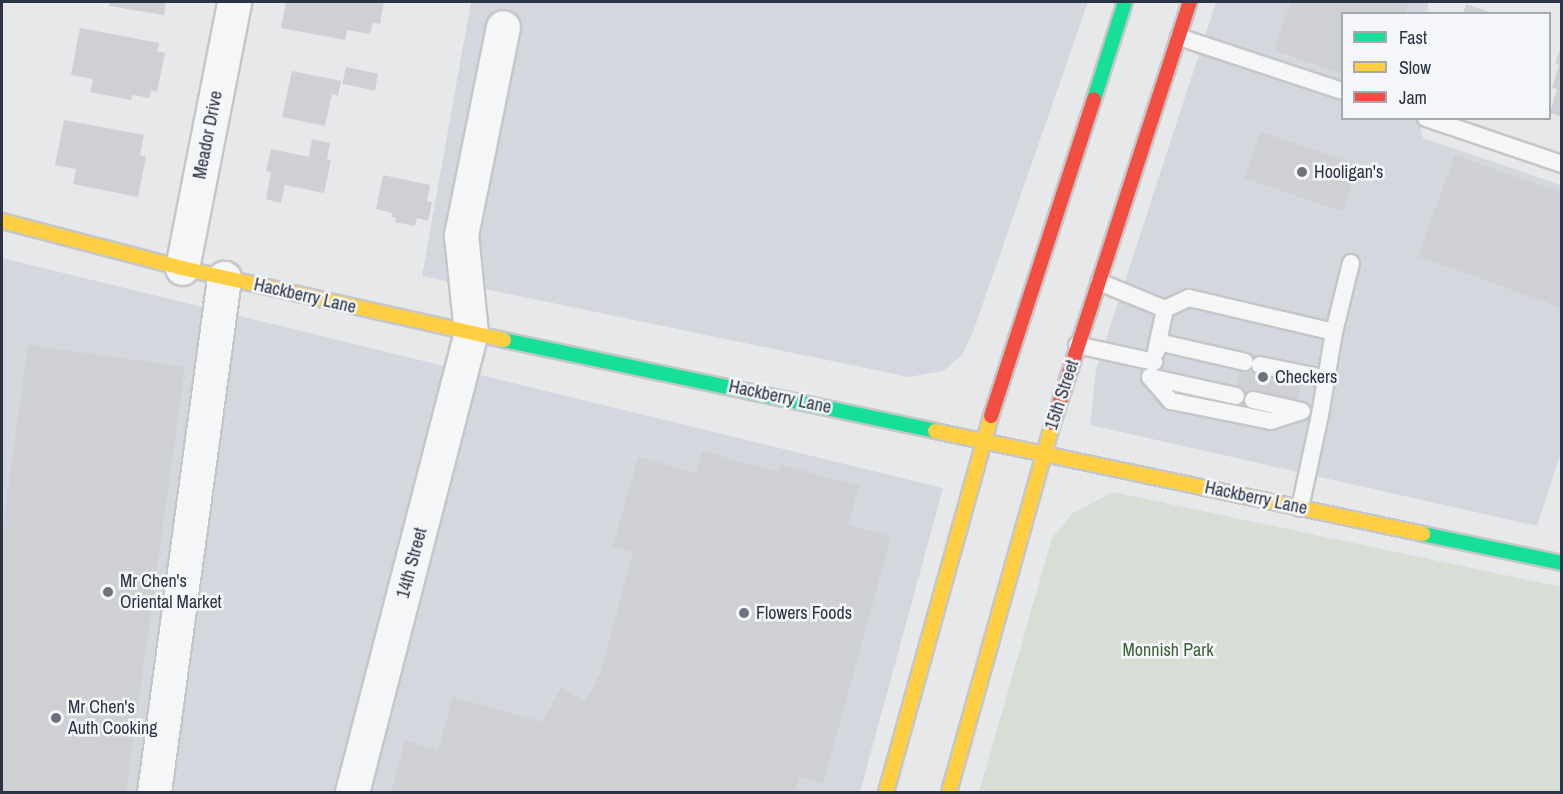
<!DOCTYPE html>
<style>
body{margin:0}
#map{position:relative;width:1563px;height:794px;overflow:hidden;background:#e6e8ea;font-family:"Archivo Narrow",sans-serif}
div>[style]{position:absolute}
.built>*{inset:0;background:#d4d7dd}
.green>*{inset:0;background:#d6ded6}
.building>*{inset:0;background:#ced0d3;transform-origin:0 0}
.roads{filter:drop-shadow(2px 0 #c4c6c8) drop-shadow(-2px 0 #c4c6c8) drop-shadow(0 2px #c4c6c8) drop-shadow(0 -2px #c4c6c8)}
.lane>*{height:16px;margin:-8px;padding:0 8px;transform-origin:8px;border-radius:8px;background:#f5f6f7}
.street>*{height:33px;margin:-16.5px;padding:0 16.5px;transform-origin:16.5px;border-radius:16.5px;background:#f5f6f7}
.fast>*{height:14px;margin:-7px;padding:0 7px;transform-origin:7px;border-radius:7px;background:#16e098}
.slow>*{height:14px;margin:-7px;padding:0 7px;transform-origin:7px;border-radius:7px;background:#ffcf43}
.jam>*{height:14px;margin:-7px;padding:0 7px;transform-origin:7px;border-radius:7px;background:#f24e42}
.dots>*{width:16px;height:16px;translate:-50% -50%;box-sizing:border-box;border:3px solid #f4f6f9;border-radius:50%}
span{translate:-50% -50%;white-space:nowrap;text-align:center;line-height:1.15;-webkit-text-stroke:5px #f4f6f9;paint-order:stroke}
.street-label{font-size:18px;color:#2b3445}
.poi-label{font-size:18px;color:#2b3445}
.left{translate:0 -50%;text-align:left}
.park-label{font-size:18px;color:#3f6138}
.frame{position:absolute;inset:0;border:3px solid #2b3445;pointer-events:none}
.legend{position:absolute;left:1341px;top:12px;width:210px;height:108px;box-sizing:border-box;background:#f4f6f9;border:2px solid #a4a8b1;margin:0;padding:8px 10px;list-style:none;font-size:18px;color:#2b3445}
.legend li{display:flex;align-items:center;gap:12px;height:30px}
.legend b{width:30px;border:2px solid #a4a8b1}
</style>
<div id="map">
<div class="built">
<i style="clip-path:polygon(471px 2px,1088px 2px,973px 332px,962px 355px,943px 371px,909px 377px,422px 276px)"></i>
<i style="clip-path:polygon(1216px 2px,1429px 2px,1427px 13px,1342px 14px,1342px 118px,1419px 119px,1423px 138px,1561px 185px,1561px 452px,1537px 526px,1090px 425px,1096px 370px)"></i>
<i style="clip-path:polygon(2px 258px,943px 488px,860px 792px,2px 792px)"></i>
</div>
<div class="green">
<i style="clip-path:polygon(1113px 492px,1561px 587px,1561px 792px,979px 792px,1052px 538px,1073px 513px)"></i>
</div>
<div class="building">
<i style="clip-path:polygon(110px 2px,166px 2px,164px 15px,109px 6px)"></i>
<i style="clip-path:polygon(286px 2px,384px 2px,380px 24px,373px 22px,370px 34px,347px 30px,345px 40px,281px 28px)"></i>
<i style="clip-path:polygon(1291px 2px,1409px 2px,1405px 14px,1342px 14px,1342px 74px,1274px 50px)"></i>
<i style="clip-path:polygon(1466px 4px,1493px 13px,1493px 14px,1463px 14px)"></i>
<i style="clip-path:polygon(80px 28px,159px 43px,157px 51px,165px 53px,157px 92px,151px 90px,150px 98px,132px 95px,131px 100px,90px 92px,93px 79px,71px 75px)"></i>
<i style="clip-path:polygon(1561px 47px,1562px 47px,1562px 117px,1550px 113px,1557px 89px,1552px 88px,1559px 65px,1555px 64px)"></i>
<i style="left:346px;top:67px;width:33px;height:17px;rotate:12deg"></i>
<i style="clip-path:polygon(292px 71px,341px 81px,338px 96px,332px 94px,325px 126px,282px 117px)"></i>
<i style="clip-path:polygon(64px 120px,144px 135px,140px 155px,146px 157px,138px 197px,73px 184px,76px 169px,55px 165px)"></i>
<i style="left:1261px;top:132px;width:103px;height:49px;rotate:19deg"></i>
<i style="clip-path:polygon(312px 139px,330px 143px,327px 159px,331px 160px,324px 193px,285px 185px,281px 203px,266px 199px,271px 172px,266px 171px,271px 149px,309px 157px)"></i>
<i style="clip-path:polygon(1455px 155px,1562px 193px,1562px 308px,1418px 256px)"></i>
<i style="clip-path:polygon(383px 175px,430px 185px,427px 201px,432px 202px,428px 221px,417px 218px,415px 226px,395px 222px,396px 218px,391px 217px,392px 213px,376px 209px)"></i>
<i style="clip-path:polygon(28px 345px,185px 367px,126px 792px,2px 792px,2px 534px)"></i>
<i style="left:1240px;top:370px;width:62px;height:17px;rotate:12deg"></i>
<i style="clip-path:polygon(702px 451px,779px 472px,781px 465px,859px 486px,848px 525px,891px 537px,823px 784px,799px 777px,795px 789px,806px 792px,391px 792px,405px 741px,438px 750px,453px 697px,542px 722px,561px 688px,585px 701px,600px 674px,633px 552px,613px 546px,638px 457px,696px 473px)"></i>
</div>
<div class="roads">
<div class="lane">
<i style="left:1179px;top:37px;width:172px;rotate:18.3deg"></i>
<i style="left:1426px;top:118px;width:144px;rotate:18.7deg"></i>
<i style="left:1099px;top:282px;width:71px;rotate:22.2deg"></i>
<i style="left:1165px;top:309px;width:26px;rotate:-25deg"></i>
<i style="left:1189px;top:298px;width:149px;rotate:13.2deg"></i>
<i style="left:1158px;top:342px;width:89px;rotate:12.9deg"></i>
<i style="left:1077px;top:345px;width:79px;rotate:12.4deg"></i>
<i style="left:1156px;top:352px;width:44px;rotate:-78.2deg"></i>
<i style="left:1260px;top:365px;width:68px;rotate:11.8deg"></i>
<i style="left:1150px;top:377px;width:32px;rotate:49deg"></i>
<i style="left:1171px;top:401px;width:102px;rotate:11.3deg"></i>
<i style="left:1271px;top:421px;width:32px;rotate:-18deg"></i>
<i style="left:1150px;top:377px;width:88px;rotate:12.5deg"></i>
<i style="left:1253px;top:400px;width:50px;rotate:12.7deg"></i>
<i style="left:1300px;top:508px;width:95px;rotate:-77.9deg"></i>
<i style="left:1320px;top:415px;width:84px;rotate:-80.4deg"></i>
<i style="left:1334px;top:332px;width:71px;rotate:-76.2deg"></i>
</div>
<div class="street">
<i style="left:182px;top:268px;width:271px;rotate:-78.9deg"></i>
<i style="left:154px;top:792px;width:519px;rotate:-82.24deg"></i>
<i style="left:352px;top:792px;width:474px;rotate:-75.5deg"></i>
<i style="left:471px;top:333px;width:99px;rotate:-95.8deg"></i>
<i style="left:461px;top:235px;width:212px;rotate:-78.6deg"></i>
</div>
<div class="fast">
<i style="left:1094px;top:99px;width:102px;rotate:-72.3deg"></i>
<i style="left:504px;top:340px;width:441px;rotate:11.9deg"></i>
<i style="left:1423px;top:534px;width:142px;rotate:11.8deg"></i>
</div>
<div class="slow">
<i style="left:2px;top:221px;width:186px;rotate:14.6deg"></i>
<i style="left:182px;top:268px;width:330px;rotate:12.6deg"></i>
<i style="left:935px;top:431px;width:499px;rotate:11.9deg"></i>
<i style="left:886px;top:792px;width:390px;rotate:-74.4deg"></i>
<i style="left:949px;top:792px;width:383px;rotate:-74.3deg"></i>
</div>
<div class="jam">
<i style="left:991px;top:416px;width:333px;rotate:-72deg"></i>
<i style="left:1053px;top:423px;width:443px;rotate:-72deg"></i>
</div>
</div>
<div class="dots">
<i style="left:1302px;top:172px;background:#6c737f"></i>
<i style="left:1263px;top:377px;background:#6c737f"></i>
<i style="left:108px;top:592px;background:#6c737f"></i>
<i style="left:744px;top:613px;background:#6c737f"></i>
<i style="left:56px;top:718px;background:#6c737f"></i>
</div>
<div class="street-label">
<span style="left:208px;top:135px;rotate:-79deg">Meador Drive</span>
<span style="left:305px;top:296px;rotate:13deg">Hackberry Lane</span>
<span style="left:1062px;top:395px;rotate:-72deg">15th Street</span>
<span style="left:780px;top:397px;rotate:12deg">Hackberry Lane</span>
<span style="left:1256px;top:498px;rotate:12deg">Hackberry Lane</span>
<span style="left:412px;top:563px;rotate:-75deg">14th Street</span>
</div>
<div class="poi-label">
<span class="left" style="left:1314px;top:172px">Hooligan's</span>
<span class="left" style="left:1275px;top:377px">Checkers</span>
<span class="left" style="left:120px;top:592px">Mr Chen's<br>Oriental Market</span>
<span class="left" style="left:756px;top:613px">Flowers Foods</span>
<span class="left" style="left:68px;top:718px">Mr Chen's<br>Auth Cooking</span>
</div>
<div class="park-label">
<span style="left:1168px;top:650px">Monnish Park</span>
</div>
<div class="frame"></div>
<ul class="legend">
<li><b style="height:8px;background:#16e098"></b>Fast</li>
<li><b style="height:8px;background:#ffcf43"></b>Slow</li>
<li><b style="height:8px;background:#f24e42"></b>Jam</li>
</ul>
</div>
